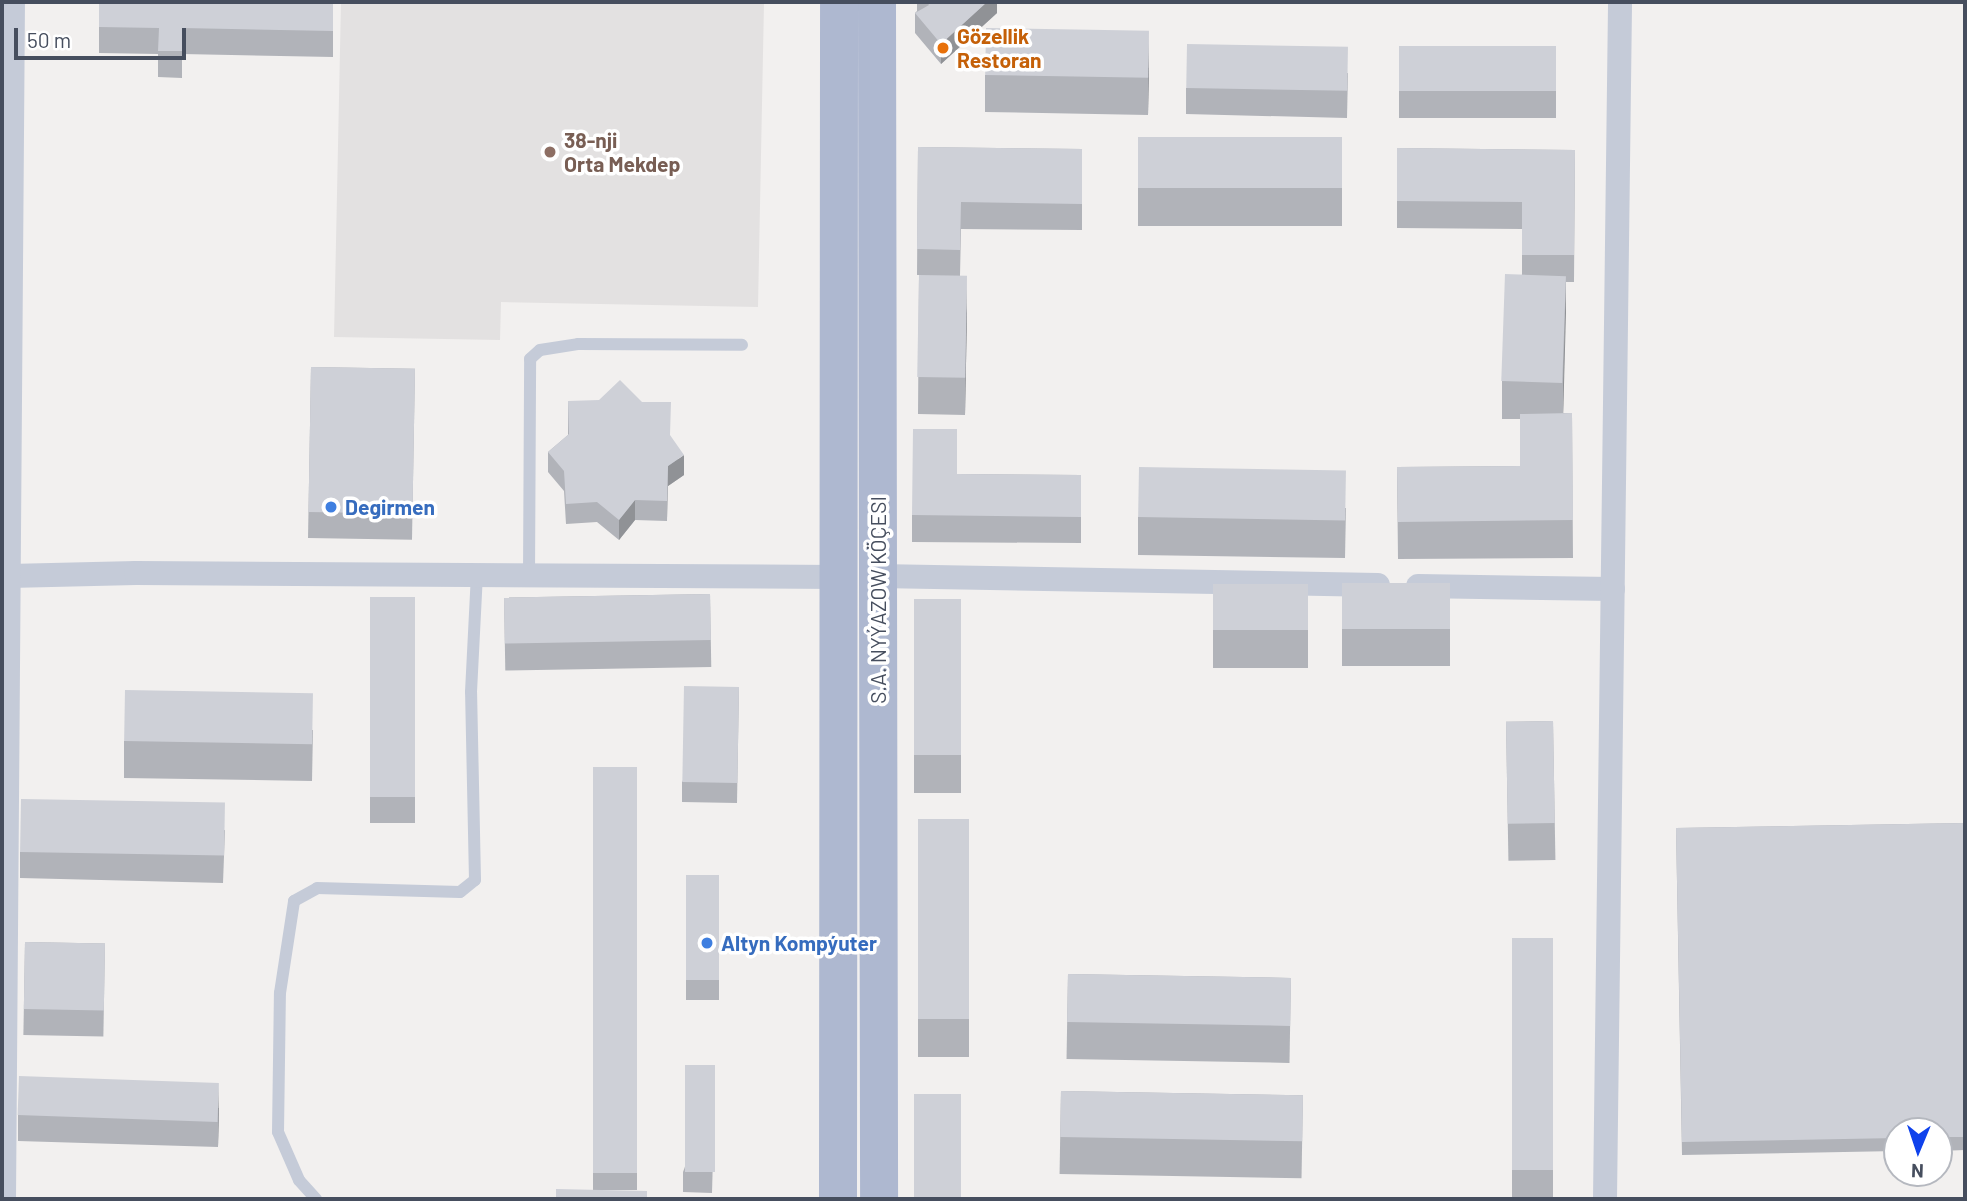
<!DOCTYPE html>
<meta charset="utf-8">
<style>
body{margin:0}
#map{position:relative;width:1967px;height:1201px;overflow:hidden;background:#f2f0ef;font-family:Barlow,sans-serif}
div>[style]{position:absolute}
.education>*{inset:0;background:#e3e1e1}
.lane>*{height:12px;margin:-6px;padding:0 6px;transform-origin:6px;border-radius:6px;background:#c5cbd8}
.street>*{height:24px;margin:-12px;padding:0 12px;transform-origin:12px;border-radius:12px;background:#c5cbd8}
.primary>*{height:38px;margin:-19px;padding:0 19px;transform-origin:19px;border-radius:19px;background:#aeb8d0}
.wall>*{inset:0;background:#b1b3b9;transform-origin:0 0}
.shaded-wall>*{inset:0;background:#909296}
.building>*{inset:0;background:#ced0d7;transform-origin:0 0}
.dots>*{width:19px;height:19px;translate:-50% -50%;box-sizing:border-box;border:4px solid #fff;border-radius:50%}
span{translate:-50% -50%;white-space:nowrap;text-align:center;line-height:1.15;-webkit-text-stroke:7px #fff;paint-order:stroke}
.food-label{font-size:21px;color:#c56008;font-weight:700}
.left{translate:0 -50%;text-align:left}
.education-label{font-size:21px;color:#785e54;font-weight:700}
.shop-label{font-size:21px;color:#366cbe;font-weight:700}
.street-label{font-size:21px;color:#464e5e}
.frame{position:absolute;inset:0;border:4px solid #464e5e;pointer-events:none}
.north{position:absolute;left:1883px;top:1117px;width:70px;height:70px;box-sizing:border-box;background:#fff;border:2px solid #b5b8bf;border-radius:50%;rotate:182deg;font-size:19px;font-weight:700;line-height:28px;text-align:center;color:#464e5e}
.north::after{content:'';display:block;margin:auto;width:24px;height:32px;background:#0f42ec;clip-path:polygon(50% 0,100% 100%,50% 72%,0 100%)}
.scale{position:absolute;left:14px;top:28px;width:172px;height:32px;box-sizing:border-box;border:4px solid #464e5e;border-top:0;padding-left:9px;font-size:21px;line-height:24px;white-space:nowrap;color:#464e5e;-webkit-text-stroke:5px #fff;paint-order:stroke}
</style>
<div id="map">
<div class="education">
<i style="clip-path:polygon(341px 2px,764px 3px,758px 307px,501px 302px,500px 340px,334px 337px)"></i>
</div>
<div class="lane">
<i style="left:529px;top:576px;width:217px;rotate:-89.7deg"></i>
<i style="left:530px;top:359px;width:13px;rotate:-42deg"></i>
<i style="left:540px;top:350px;width:38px;rotate:-9deg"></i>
<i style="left:578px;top:344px;width:164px;rotate:0.3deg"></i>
<i style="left:316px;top:1199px;width:25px;rotate:-132deg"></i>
<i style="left:299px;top:1180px;width:52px;rotate:-113.6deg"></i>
<i style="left:278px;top:1132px;width:139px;rotate:-89.2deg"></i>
<i style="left:280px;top:993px;width:93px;rotate:-81.3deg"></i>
<i style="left:294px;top:901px;width:26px;rotate:-29deg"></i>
<i style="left:317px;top:888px;width:143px;rotate:1.6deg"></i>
<i style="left:460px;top:892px;width:19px;rotate:-39deg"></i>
<i style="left:475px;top:880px;width:188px;rotate:-91.2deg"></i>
<i style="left:471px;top:692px;width:117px;rotate:-87.1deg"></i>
</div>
<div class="street">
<i style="left:9px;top:576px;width:127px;rotate:-1.4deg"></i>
<i style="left:136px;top:573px;width:702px;rotate:0.33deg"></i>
<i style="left:878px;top:576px;width:500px;rotate:1.03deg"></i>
<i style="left:1418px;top:586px;width:195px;rotate:0.9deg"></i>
<i style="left:4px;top:1199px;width:1197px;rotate:-89.57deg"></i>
<i style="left:1605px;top:1199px;width:1197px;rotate:-89.28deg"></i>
</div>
<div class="primary">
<i style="left:877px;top:2px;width:1197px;rotate:89.9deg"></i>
<i style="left:838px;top:1199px;width:1197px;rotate:-89.95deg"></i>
</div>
<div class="wall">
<i style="clip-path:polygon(99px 2px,333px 2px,333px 57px,182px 54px,182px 78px,158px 77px,158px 54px,99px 53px)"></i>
<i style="clip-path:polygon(917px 2px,997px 2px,997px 13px,941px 64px,915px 33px,915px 13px,917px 11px)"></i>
<i style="clip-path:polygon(1399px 47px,1556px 91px,1556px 118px,1399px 118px)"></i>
<i style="clip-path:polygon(1149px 68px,1148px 115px,985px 112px,985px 75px)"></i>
<i style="clip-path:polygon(1348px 73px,1347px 118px,1186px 114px,1186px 88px)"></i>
<i style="left:1138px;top:137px;width:204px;height:89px"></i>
<i style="clip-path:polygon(918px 147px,1082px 149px,1082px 230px,961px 229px,960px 276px,967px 313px,965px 415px,918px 414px,919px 275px,917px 275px)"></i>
<i style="clip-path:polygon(1397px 148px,1575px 150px,1574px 282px,1566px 282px,1563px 413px,1572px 413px,1573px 558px,1398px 559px,1397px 467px,1520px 466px,1520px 419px,1502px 419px,1502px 381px,1522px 274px,1522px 229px,1397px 228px)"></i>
<i style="left:311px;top:367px;width:104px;height:171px;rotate:1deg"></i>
<i style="clip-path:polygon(568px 401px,670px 436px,684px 475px,668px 486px,667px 521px,635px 520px,619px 540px,597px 522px,566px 524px,564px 491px,548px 472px,548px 452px,568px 435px)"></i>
<i style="clip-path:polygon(957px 474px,1081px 475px,1081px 543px,912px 542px,912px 515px)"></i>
<i style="clip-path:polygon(1346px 508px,1345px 558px,1138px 555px,1138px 517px)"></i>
<i style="left:1450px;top:583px;width:83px;height:108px;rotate:90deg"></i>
<i style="left:1213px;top:584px;width:95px;height:84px"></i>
<i style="left:710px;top:594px;width:73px;height:206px;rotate:89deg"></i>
<i style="left:370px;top:597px;width:45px;height:226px"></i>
<i style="left:914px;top:599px;width:47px;height:194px"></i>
<i style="clip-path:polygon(739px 687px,737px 803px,682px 802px,682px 782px)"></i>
<i style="left:1553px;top:721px;width:139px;height:47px;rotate:89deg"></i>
<i style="clip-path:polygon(313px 730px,312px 781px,124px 778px,124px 741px)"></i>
<i style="left:593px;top:767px;width:44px;height:423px"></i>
<i style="left:918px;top:819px;width:51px;height:238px"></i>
<i style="clip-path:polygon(1965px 823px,1965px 1150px,1939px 1151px,1939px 1131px,1897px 1131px,1897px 1151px,1682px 1155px,1676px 828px)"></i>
<i style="clip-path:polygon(225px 830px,223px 883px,20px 878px,20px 852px)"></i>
<i style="left:686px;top:875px;width:33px;height:125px"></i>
<i style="left:1512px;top:938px;width:41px;height:259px"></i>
<i style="left:25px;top:942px;width:80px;height:93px;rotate:1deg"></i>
<i style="left:1068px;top:974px;width:223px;height:85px;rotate:1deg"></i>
<i style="clip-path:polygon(715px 1085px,712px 1193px,683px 1192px,683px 1172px)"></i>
<i style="left:1061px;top:1091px;width:242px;height:83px;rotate:1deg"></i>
<i style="clip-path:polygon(219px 1108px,218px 1147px,18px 1141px,18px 1115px)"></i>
</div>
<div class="shaded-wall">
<i style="clip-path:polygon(987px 2px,997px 2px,997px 13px,941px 64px,941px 44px)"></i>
<i style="clip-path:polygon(1149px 31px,1149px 68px,1148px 115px,1148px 78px)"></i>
<i style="clip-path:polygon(967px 276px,967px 313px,965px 415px,965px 378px)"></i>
<i style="clip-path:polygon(1566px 276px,1566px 313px,1563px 421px,1563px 383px)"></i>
<i style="clip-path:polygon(684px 455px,684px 475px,668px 486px,667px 521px,668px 466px)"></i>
<i style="clip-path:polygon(635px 500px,635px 520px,619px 540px,619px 520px)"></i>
<i style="clip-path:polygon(219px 1082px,219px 1108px,218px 1147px,218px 1121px)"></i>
</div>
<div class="building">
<i style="clip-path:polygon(99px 2px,333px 2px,333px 31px,182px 28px,182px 51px,158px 51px,159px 28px,99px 27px)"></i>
<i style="clip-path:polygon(927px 2px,987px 2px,941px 44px,915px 13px,929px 5px)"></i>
<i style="left:986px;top:28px;width:163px;height:47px;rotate:1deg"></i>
<i style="left:1187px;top:44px;width:161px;height:44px;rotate:1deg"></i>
<i style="left:1556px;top:46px;width:45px;height:157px;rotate:90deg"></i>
<i style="left:1138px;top:137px;width:204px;height:51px"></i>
<i style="clip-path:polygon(918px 147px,1082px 149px,1082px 204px,961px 202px,960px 250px,917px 249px)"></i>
<i style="clip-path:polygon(1397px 148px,1575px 150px,1574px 255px,1522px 255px,1522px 202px,1397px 201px)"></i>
<i style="left:1505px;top:274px;width:61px;height:107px;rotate:2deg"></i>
<i style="left:919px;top:275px;width:48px;height:102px;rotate:1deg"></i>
<i style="left:311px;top:367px;width:104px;height:145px;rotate:1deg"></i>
<i style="clip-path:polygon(620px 380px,642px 402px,671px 402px,670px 435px,684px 455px,668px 466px,667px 501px,635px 500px,619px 520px,597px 502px,566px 504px,564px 471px,548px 452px,569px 434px,568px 401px,599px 400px)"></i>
<i style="clip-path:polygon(1572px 413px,1573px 520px,1398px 522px,1397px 467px,1520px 466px,1520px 414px)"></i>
<i style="clip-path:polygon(913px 429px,957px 429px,957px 474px,1081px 475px,1081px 517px,912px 515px)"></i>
<i style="left:1139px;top:467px;width:207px;height:50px;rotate:1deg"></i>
<i style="left:1450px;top:583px;width:46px;height:108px;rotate:90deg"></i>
<i style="left:1213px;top:584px;width:95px;height:46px"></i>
<i style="left:710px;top:594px;width:46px;height:206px;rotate:89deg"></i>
<i style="left:370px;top:597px;width:45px;height:200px"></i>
<i style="left:914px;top:599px;width:47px;height:156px"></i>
<i style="left:684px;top:686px;width:55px;height:96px;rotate:1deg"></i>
<i style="left:125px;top:690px;width:188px;height:51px;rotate:1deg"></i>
<i style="left:1553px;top:721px;width:102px;height:47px;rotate:89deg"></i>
<i style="left:593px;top:767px;width:44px;height:406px"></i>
<i style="left:21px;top:799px;width:204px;height:53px;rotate:1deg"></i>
<i style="left:918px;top:819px;width:51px;height:200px"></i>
<i style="clip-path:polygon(1965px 823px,1965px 1137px,1939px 1137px,1939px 1131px,1897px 1131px,1897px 1138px,1682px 1142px,1676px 828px)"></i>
<i style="left:686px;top:875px;width:33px;height:105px"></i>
<i style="left:1512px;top:938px;width:41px;height:232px"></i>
<i style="left:25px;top:942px;width:80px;height:67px;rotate:1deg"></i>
<i style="left:1068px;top:974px;width:223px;height:48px;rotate:1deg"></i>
<i style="left:685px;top:1065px;width:30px;height:107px"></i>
<i style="left:19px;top:1076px;width:200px;height:39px;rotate:2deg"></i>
<i style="left:1061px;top:1091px;width:242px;height:46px;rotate:1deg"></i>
<i style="left:914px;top:1094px;width:47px;height:105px"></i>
<i style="clip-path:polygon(556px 1189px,647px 1191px,647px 1199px,556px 1199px)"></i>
</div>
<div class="dots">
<i style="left:943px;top:48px;background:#e8710a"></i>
<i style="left:550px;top:152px;background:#8d6e63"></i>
<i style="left:331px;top:507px;background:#3f7fe0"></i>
<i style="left:707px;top:943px;background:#3f7fe0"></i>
</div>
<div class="food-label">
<span class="left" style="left:957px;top:48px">Gözellik<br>Restoran</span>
</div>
<div class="education-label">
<span class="left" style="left:564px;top:152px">38-nji<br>Orta Mekdep</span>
</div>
<div class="shop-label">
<span class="left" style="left:345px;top:507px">Degirmen</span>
<span class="left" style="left:721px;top:943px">Altyn Kompýuter</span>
</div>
<div class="street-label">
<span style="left:878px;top:600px;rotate:-90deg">S.A. NYÝAZOW KÖÇESI</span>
</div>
<div class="frame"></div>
<div class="north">N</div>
<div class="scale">50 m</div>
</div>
